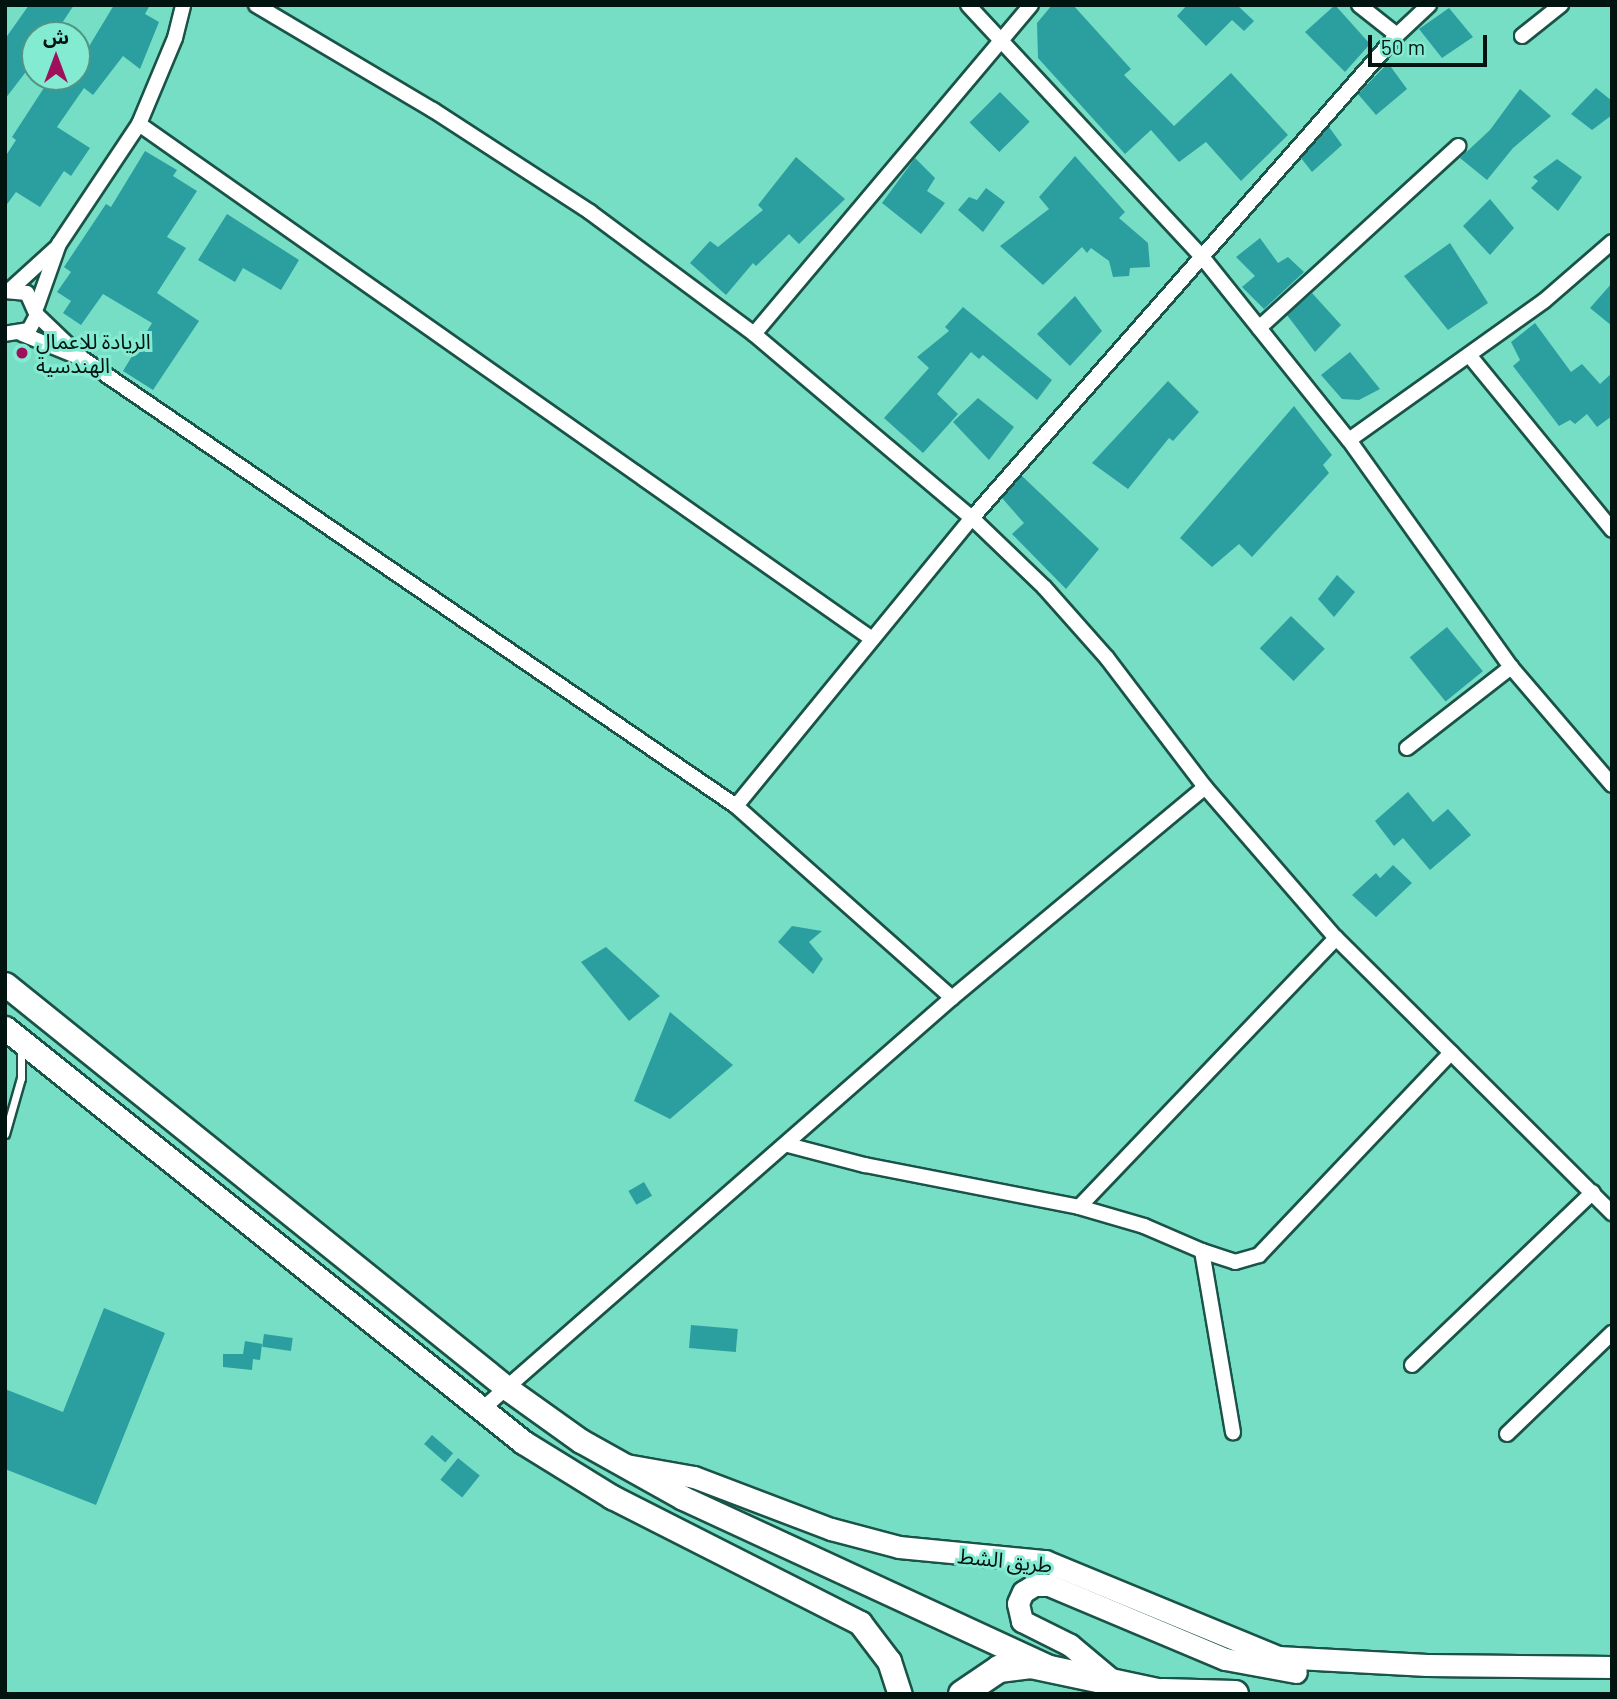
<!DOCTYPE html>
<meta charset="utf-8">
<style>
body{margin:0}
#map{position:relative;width:1617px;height:1699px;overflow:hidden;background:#77dec6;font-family:Barlow,"Noto Sans Arabic",sans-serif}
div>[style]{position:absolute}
.building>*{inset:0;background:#2b9ea0;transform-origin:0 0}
.roads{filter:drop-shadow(2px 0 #1a5347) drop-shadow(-2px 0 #1a5347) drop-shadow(0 2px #1a5347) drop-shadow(0 -2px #1a5347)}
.lane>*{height:7px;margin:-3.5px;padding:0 3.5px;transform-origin:3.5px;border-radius:3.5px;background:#fff}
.street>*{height:14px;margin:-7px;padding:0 7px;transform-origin:7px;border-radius:7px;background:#fff}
.secondary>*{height:21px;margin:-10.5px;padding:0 10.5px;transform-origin:10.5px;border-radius:10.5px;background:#fff}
.primary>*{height:23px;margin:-11.5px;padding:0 11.5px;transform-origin:11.5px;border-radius:11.5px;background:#fff}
.highway>*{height:26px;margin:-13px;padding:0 13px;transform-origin:13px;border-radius:13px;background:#fff}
.dots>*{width:19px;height:19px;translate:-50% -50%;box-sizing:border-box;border:4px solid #84ebd3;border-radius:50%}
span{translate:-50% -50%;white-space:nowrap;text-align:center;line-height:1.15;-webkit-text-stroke:6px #84ebd3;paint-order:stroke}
.poi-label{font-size:21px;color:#011410}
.left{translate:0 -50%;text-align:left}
.street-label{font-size:21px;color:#011410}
.frame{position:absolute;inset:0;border:7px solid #011410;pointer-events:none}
.north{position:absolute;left:21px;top:21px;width:70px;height:70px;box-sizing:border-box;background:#84ebd3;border:2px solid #509585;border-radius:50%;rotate:0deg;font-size:19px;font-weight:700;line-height:28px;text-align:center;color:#011410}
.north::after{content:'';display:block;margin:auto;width:24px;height:32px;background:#9f105b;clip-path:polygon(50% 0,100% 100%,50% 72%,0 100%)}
.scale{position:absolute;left:1368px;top:35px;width:119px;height:32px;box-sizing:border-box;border:4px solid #011410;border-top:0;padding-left:9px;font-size:21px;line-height:24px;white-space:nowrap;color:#011410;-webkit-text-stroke:5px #84ebd3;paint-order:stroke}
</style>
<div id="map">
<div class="building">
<i style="clip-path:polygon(29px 5px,74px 5px,54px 35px,35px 35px,35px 60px,5px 99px,5px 39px)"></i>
<i style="clip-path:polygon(114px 5px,150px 5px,145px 14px,159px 22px,140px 69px,123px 56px,93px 95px,84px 88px,57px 127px,90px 148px,71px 176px,64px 171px,40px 207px,16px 192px,5px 207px,5px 157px,16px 140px,12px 137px,51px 77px,77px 77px,77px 40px,88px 48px)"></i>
<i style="clip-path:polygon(1052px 5px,1073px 5px,1131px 69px,1124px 75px,1174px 126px,1231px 73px,1288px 135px,1241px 181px,1206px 142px,1179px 162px,1151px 130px,1125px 154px,1038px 58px,1037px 23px)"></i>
<i style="clip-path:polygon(1187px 5px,1237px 5px,1254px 21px,1244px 31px,1232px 20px,1206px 46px,1177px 16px)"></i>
<i style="clip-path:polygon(1335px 5px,1370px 44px,1345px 72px,1305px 32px)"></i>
<i style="clip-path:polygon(1449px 8px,1473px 37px,1442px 58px,1419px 29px)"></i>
<i style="clip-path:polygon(1388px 63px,1407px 89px,1376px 115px,1358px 94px)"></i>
<i style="clip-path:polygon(1596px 88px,1612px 101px,1612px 115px,1592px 130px,1571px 114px)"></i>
<i style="clip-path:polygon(1520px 89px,1551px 116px,1513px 148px,1487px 180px,1460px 158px,1490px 130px)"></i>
<i style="left:1000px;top:92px;width:42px;height:43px;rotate:45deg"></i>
<i style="clip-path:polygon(1329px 127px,1342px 145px,1312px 172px,1301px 158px)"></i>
<i style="clip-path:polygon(145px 151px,177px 170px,173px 176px,197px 191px,167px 237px,186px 248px,157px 293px,199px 321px,153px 390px,123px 371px,152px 323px,103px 294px,81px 325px,63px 313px,71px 301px,57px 292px,71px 272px,64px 267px,106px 204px,111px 207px)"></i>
<i style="clip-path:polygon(1075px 156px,1125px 212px,1119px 218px,1148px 243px,1150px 267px,1130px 268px,1129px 276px,1113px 277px,1109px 261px,1091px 248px,1087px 253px,1082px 247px,1043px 285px,1000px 246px,1049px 209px,1039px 197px)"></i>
<i style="clip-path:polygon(796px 157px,845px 199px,799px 244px,789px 234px,756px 266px,753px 263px,726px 295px,690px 263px,710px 241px,718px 247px,763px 210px,758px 205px)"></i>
<i style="clip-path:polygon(915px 158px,935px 178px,927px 191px,945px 203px,921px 234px,882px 203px)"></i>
<i style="clip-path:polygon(1557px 159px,1582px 177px,1558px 211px,1531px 188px,1538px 181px,1533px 177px)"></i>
<i style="clip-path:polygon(986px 188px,1005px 202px,983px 232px,958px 210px,969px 197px,977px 200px)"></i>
<i style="clip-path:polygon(1490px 199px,1514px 228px,1490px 255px,1463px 226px)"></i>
<i style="clip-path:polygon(227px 214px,299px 260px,281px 290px,243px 268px,235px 282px,198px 260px)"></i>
<i style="clip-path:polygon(1260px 238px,1278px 263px,1288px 257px,1304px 272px,1264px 309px,1242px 287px,1255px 276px,1236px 257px)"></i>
<i style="clip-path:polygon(1450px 243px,1488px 303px,1448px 330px,1404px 276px)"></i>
<i style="clip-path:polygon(1612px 283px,1612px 326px,1590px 308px)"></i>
<i style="clip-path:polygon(1312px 293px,1341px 325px,1315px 352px,1287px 315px)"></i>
<i style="clip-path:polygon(1075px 296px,1102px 331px,1070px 366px,1037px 334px)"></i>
<i style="clip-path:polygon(963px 307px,1052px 380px,1037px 400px,983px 355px,979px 359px,971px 352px,937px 394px,958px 414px,923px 453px,884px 418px,929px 368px,917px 357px,949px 331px,945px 327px)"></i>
<i style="clip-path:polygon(1535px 323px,1571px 372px,1582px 364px,1600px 384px,1612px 373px,1612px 416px,1597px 427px,1587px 414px,1575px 424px,1570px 420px,1559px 426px,1513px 366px,1520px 360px,1511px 342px)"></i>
<i style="clip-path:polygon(1350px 352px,1380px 389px,1359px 400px,1342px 399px,1321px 375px)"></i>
<i style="clip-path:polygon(1168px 381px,1199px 412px,1173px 441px,1169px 438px,1128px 489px,1092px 463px)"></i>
<i style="clip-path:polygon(978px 398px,1014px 427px,989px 460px,953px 422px)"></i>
<i style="clip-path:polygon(1294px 406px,1332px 455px,1323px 465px,1329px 473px,1252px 557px,1239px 544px,1212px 567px,1180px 538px)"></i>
<i style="clip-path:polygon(1022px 476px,1099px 549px,1066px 589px,1012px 534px,1024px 523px,1002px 498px)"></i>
<i style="clip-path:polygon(1337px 575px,1355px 592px,1334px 617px,1318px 599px)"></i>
<i style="left:1291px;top:616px;width:47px;height:45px;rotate:44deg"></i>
<i style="left:1447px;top:627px;width:57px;height:48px;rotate:51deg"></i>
<i style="clip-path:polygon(1408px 792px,1433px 822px,1448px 809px,1471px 835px,1430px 870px,1403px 838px,1394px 846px,1375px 821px)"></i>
<i style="clip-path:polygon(1393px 865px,1412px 883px,1376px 917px,1352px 895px,1376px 873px,1380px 878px)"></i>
<i style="clip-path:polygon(792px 926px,822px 931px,809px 942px,823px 959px,813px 974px,778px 942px)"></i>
<i style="clip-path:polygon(606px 947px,660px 996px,629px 1021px,581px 962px)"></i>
<i style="clip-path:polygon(670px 1012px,733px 1065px,670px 1119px,634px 1101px)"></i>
<i style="left:644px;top:1182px;width:16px;height:18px;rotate:60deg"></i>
<i style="clip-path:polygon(104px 1308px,165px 1333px,96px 1505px,5px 1469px,5px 1389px,63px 1412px)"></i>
<i style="left:691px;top:1325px;width:47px;height:23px;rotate:5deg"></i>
<i style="left:264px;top:1334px;width:29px;height:13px;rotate:8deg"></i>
<i style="clip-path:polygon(245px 1341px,262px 1344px,260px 1360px,253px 1359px,252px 1370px,223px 1367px,223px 1354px,243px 1354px)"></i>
<i style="left:432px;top:1435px;width:28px;height:12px;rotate:41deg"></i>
<i style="left:458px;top:1458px;width:28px;height:28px;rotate:39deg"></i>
</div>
<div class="roads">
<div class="lane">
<i style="left:5px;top:1134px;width:58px;rotate:-74.1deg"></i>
<i style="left:21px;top:1078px;width:30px;rotate:-90deg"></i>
</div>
<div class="street">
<i style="left:256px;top:5px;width:206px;rotate:30.7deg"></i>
<i style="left:433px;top:110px;width:187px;rotate:33deg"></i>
<i style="left:590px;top:212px;width:204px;rotate:36.6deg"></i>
<i style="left:754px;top:334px;width:285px;rotate:40.2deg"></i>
<i style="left:972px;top:518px;width:100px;rotate:43.8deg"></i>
<i style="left:1044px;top:587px;width:95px;rotate:48.4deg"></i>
<i style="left:1107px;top:658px;width:162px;rotate:52.8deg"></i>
<i style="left:1205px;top:787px;width:200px;rotate:49.1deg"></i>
<i style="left:1336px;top:938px;width:390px;rotate:44.9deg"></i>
<i style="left:968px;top:5px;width:345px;rotate:47.1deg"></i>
<i style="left:1203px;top:258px;width:233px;rotate:51.3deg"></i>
<i style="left:1349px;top:440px;width:279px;rotate:54.5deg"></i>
<i style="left:1511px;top:667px;width:155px;rotate:49.4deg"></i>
<i style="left:1359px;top:5px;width:48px;rotate:38.3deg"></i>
<i style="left:1522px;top:36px;width:50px;rotate:-38.5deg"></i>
<i style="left:139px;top:124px;width:896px;rotate:35.09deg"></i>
<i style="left:11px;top:289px;width:61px;rotate:-42.3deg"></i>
<i style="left:5px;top:291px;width:22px;rotate:5deg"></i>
<i style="left:27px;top:293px;width:24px;rotate:66deg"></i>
<i style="left:37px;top:315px;width:17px;rotate:118deg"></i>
<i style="left:29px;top:330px;width:24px;rotate:171deg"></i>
<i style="left:37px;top:306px;width:66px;rotate:-70.5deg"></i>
<i style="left:59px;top:244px;width:144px;rotate:-56.3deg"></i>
<i style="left:139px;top:124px;width:93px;rotate:-67.3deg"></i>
<i style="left:175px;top:38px;width:34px;rotate:-76deg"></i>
<i style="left:37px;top:315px;width:64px;rotate:43.7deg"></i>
<i style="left:83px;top:359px;width:791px;rotate:34.39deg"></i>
<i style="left:736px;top:806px;width:289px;rotate:41.6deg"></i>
<i style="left:1259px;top:328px;width:270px;rotate:-42.4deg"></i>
<i style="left:22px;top:334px;width:58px;rotate:22.2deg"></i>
<i style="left:754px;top:334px;width:430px;rotate:-49.9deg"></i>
<i style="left:1469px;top:355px;width:226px;rotate:50.7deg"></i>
<i style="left:1349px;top:440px;width:239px;rotate:-35.5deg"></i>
<i style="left:1544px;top:301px;width:90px;rotate:-40.9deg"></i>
<i style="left:1407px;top:748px;width:132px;rotate:-37.9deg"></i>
<i style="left:736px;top:806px;width:372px;rotate:-50.7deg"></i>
<i style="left:972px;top:518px;width:643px;rotate:-48.65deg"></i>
<i style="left:1397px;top:35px;width:44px;rotate:-43.2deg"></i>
<i style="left:788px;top:1145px;width:80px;rotate:14.6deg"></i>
<i style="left:865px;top:1165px;width:218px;rotate:11.1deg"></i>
<i style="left:1079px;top:1207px;width:68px;rotate:16.3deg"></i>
<i style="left:1144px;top:1226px;width:63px;rotate:23.3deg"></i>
<i style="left:1202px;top:1251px;width:184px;rotate:80.3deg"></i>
<i style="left:1079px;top:1207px;width:372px;rotate:-46.3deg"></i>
<i style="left:1202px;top:1251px;width:35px;rotate:18deg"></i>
<i style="left:1235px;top:1262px;width:25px;rotate:-16deg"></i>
<i style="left:1259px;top:1255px;width:279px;rotate:-46.5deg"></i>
<i style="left:1412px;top:1365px;width:250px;rotate:-43.7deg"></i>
<i style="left:480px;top:1411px;width:627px;rotate:-41.19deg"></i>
<i style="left:952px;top:998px;width:329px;rotate:-39.8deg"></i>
<i style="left:1507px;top:1434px;width:146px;rotate:-43.9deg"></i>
</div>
<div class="secondary">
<i style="left:626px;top:1465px;width:69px;rotate:10deg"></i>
<i style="left:694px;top:1477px;width:147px;rotate:20.8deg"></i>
<i style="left:831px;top:1529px;width:70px;rotate:14.8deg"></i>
<i style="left:899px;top:1547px;width:147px;rotate:5.5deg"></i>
<i style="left:1045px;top:1561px;width:252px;rotate:22.4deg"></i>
<i style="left:1278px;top:1657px;width:149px;rotate:3.1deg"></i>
<i style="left:1427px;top:1665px;width:185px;rotate:0.6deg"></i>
<i style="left:1113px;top:1681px;width:56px;rotate:-140.1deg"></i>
<i style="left:1070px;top:1645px;width:54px;rotate:-153.4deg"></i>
<i style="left:1022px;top:1621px;width:18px;rotate:-103deg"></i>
<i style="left:1018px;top:1603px;width:12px;rotate:-66deg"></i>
<i style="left:1023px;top:1592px;width:13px;rotate:-32deg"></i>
<i style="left:1034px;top:1585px;width:15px"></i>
<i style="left:1049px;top:1585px;width:191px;rotate:22.8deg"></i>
<i style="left:1225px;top:1659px;width:72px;rotate:10.4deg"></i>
</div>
<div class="primary">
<i style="left:5px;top:984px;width:646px;rotate:38.84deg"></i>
<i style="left:508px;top:1389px;width:90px;rotate:35.5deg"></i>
<i style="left:581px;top:1441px;width:117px;rotate:29.2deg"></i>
<i style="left:683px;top:1498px;width:401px;rotate:24.8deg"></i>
<i style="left:5px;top:1028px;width:663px;rotate:38.63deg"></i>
<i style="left:523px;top:1442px;width:105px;rotate:31.7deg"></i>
<i style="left:612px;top:1497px;width:278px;rotate:26.9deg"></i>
<i style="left:860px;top:1623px;width:48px;rotate:52.7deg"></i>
<i style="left:889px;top:1661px;width:35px;rotate:72deg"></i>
</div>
<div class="highway">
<i style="left:1163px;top:1692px;width:72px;rotate:1.6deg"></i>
<i style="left:962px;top:1694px;width:45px;rotate:-34deg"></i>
<i style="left:999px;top:1669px;width:32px;rotate:-7deg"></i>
<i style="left:1031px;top:1665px;width:139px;rotate:12deg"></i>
</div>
</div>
<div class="dots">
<i style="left:22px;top:353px;background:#9f105b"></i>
</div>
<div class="poi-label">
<span class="left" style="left:36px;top:353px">الريادة للاعمال<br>الهندسية</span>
</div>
<div class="street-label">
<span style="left:1005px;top:1560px;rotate:6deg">طريق الشط</span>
</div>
<div class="frame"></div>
<div class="north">ش</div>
<div class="scale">50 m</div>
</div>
